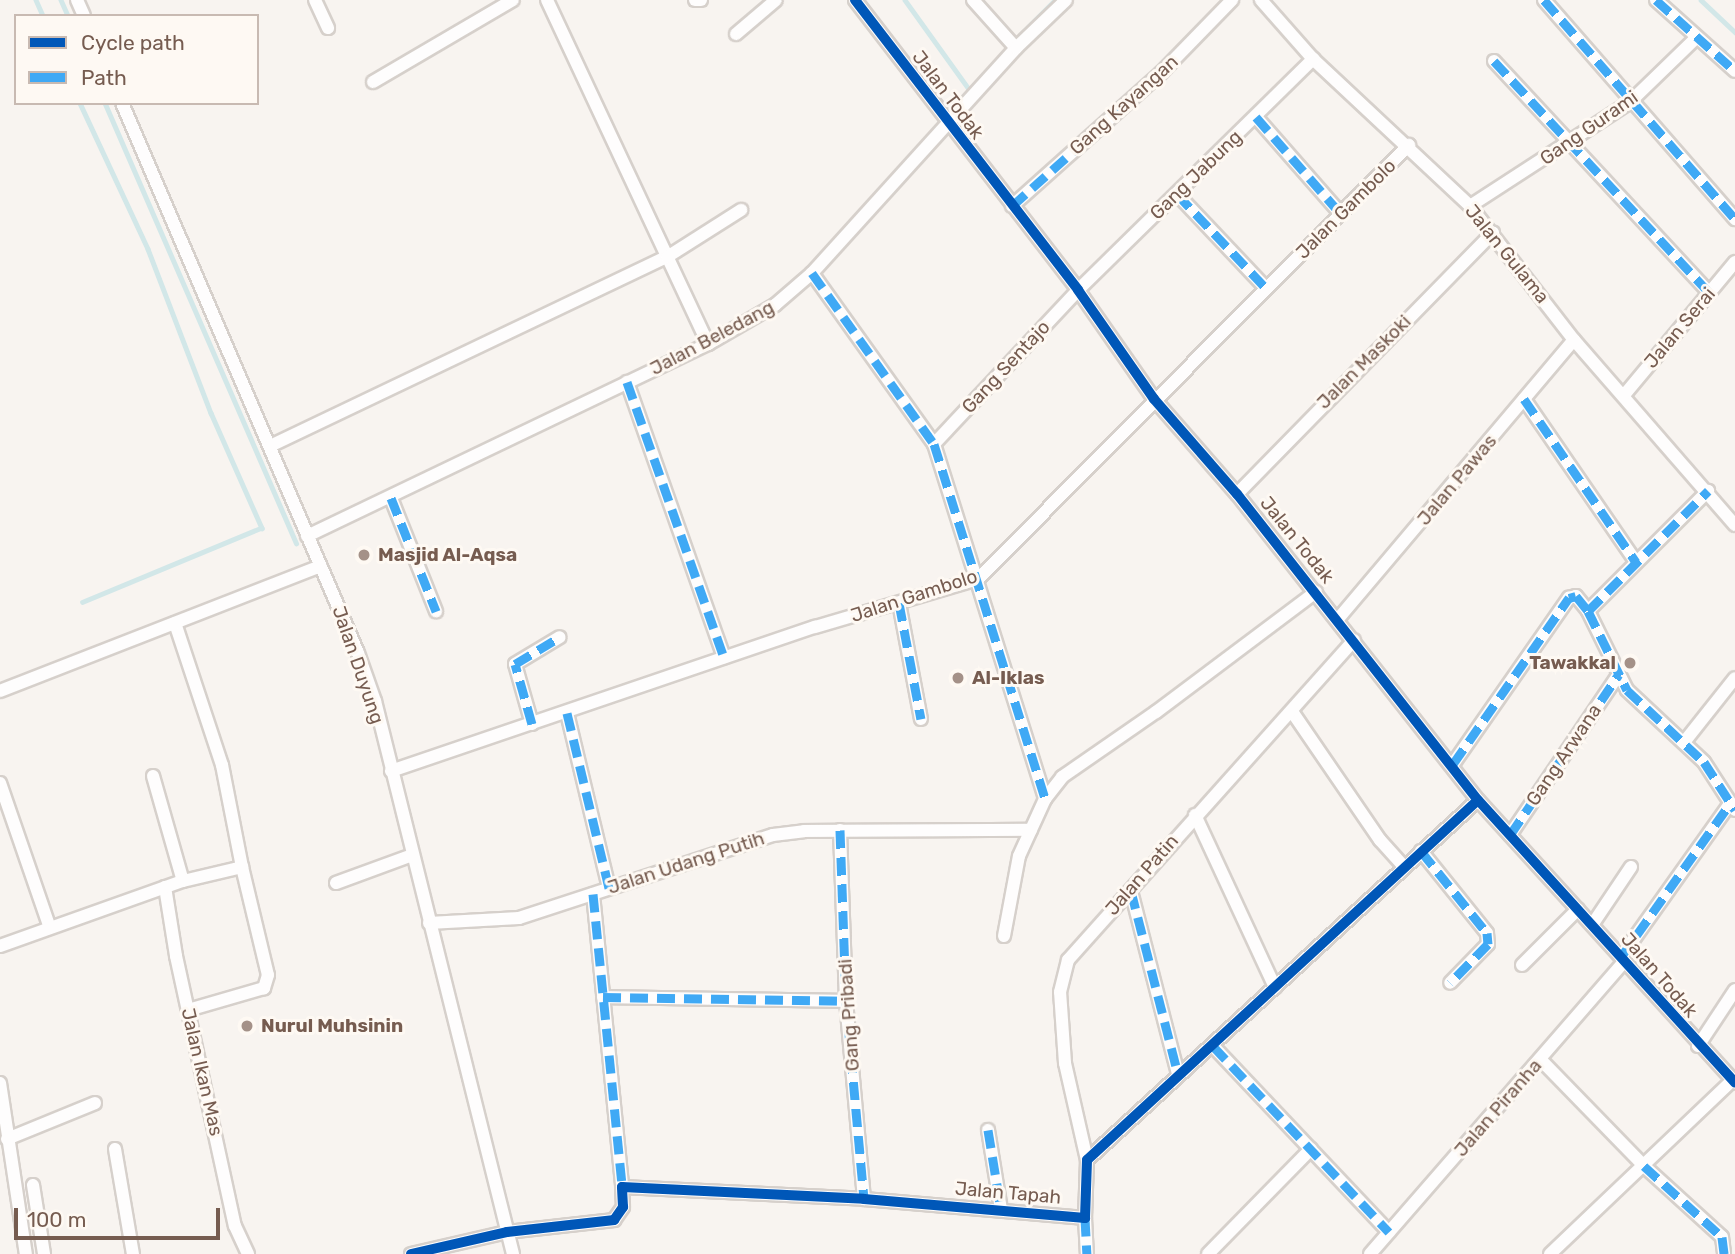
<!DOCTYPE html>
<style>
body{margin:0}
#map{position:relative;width:1735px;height:1254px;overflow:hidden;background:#f8f4f0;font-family:Rubik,sans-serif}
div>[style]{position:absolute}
.stream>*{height:4.5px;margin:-2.25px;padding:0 2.25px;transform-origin:2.25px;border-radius:2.25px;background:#d2e7e8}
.roads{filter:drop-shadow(2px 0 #d6d0cb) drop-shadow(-2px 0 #d6d0cb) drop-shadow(0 2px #d6d0cb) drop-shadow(0 -2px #d6d0cb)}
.minor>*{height:12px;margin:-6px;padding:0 6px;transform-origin:6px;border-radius:6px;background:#fefdfd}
.quiet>*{height:9px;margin-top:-4.5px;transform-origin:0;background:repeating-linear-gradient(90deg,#3fa9f5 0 18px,transparent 0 27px)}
.cycleway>*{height:10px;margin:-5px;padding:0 5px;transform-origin:5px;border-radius:5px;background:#0057b8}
.dots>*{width:19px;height:19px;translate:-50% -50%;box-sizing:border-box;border:4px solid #fef9f3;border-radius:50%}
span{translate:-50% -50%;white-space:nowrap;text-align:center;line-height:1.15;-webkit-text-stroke:6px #fef9f3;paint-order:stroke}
.street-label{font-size:19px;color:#765c50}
.poi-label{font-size:19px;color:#765c50;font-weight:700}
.left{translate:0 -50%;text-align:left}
.right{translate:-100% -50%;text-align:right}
.legend{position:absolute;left:14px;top:14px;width:245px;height:91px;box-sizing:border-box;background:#fef9f3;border:2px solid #c8bab2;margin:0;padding:9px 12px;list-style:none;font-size:21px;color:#765c50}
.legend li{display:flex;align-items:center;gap:14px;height:35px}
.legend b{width:35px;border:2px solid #c8bab2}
.scale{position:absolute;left:14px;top:1208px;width:206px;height:32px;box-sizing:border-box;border:4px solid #765c50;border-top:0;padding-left:9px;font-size:21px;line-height:24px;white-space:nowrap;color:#765c50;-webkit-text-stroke:5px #fef9f3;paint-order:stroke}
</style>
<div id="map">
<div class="stream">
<i style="left:36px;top:0;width:17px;rotate:66deg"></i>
<i style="left:61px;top:0;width:17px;rotate:66deg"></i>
<i style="left:905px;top:0;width:110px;rotate:54.3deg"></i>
<i style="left:1701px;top:0;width:47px;rotate:43.3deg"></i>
<i style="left:1020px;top:35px;width:49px;rotate:-45deg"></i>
<i style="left:80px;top:103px;width:161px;rotate:65deg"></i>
<i style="left:148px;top:249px;width:176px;rotate:69deg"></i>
<i style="left:211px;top:413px;width:126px;rotate:66.1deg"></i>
<i style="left:262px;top:528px;width:194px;rotate:157.5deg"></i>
<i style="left:105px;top:103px;width:480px;rotate:66.5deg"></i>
<i style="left:951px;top:110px;width:79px;rotate:-47.6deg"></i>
</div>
<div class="roads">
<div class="minor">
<i style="left:77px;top:0;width:17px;rotate:66deg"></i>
<i style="left:315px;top:0;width:31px;rotate:65deg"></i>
<i style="left:547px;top:0;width:380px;rotate:64.9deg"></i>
<i style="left:695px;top:0;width:6px"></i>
<i style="left:855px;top:0;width:366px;rotate:52.4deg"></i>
<i style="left:1078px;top:290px;width:133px;rotate:55.1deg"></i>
<i style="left:1154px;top:399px;width:126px;rotate:48.9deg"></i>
<i style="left:1237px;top:494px;width:390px;rotate:51.8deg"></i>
<i style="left:1478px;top:800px;width:382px;rotate:47.7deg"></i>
<i style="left:973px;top:0;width:64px;rotate:48.1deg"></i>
<i style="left:1261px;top:0;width:79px;rotate:48.6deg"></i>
<i style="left:1313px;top:59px;width:215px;rotate:43.1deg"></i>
<i style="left:1470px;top:206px;width:170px;rotate:52.2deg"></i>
<i style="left:1574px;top:340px;width:245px;rotate:49deg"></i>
<i style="left:1544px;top:0;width:291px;rotate:48.9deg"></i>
<i style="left:1656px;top:0;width:106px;rotate:41.9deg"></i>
<i style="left:736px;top:34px;width:52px;rotate:-40.4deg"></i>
<i style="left:1494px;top:61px;width:316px;rotate:47.1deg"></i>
<i style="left:373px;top:82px;width:162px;rotate:-30.4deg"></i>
<i style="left:122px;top:103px;width:598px;rotate:66.78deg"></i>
<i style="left:358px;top:653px;width:51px;rotate:70.5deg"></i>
<i style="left:375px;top:701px;width:570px;rotate:75.99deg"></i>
<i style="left:1256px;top:117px;width:129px;rotate:48.8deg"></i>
<i style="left:1177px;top:194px;width:129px;rotate:46.6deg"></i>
<i style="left:1012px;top:206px;width:200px;rotate:-41.8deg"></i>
<i style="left:1161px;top:73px;width:102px;rotate:-45.8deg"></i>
<i style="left:1470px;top:206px;width:191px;rotate:-33deg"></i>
<i style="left:1630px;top:102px;width:93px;rotate:-44.1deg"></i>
<i style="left:812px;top:273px;width:210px;rotate:54.5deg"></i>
<i style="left:934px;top:444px;width:372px;rotate:72.6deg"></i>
<i style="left:627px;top:382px;width:292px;rotate:70.6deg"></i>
<i style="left:1625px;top:394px;width:172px;rotate:-50.2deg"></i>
<i style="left:1524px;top:399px;width:198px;rotate:55.5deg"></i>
<i style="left:934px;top:444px;width:211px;rotate:-46.9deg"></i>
<i style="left:1078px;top:290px;width:330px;rotate:-44.5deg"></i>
<i style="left:270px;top:446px;width:440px;rotate:-25.5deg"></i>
<i style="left:667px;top:257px;width:88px;rotate:-32.4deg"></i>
<i style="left:1237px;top:494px;width:366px;rotate:-45.6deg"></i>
<i style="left:391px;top:498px;width:122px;rotate:68.3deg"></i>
<i style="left:307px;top:536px;width:445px;rotate:-25.6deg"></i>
<i style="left:708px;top:344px;width:78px;rotate:-30.2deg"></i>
<i style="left:775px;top:305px;width:49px;rotate:-40.9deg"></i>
<i style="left:812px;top:273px;width:304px;rotate:-47.8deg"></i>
<i style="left:1016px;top:48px;width:69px;rotate:-43.8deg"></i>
<i style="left:899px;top:603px;width:118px;rotate:79.3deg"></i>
<i style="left:1588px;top:611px;width:170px;rotate:-45deg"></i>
<i style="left:1338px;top:619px;width:365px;rotate:-49.8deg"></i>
<i style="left:175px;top:623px;width:150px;rotate:71.7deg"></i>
<i style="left:222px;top:765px;width:104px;rotate:78.9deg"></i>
<i style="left:0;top:691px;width:344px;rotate:-21.3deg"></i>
<i style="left:567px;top:713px;width:180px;rotate:76.5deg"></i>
<i style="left:1293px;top:713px;width:154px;rotate:55.6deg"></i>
<i style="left:1380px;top:840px;width:36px;rotate:48deg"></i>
<i style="left:532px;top:724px;width:62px;rotate:-105.8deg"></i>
<i style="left:515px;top:664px;width:52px;rotate:-31deg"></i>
<i style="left:1685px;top:741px;width:80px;rotate:-51.6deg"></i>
<i style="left:1453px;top:764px;width:203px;rotate:-55.1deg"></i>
<i style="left:1569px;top:598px;width:7px;rotate:-16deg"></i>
<i style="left:1576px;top:596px;width:19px;rotate:51deg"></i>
<i style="left:1588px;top:611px;width:88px;rotate:63.7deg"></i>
<i style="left:1627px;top:690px;width:105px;rotate:43.1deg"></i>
<i style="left:1704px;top:762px;width:57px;rotate:57.1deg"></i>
<i style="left:391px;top:771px;width:448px;rotate:-18.8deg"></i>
<i style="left:815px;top:627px;width:170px;rotate:-16.4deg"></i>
<i style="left:978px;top:579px;width:612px;rotate:-45.2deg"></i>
<i style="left:153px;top:776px;width:109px;rotate:74.1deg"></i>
<i style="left:0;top:783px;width:153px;rotate:71deg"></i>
<i style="left:1195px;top:815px;width:190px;rotate:65.1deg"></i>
<i style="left:840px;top:830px;width:171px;rotate:88deg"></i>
<i style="left:846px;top:1001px;width:199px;rotate:84.8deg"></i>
<i style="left:1510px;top:835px;width:194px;rotate:-55.9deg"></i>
<i style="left:1421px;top:851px;width:105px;rotate:51.2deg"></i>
<i style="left:1487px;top:933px;width:11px;rotate:85deg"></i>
<i style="left:1488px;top:944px;width:54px;rotate:134.3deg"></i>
<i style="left:336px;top:883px;width:81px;rotate:-20.2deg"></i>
<i style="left:165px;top:887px;width:70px;rotate:80.9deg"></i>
<i style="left:176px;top:956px;width:276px;rotate:77.7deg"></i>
<i style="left:235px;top:1226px;width:31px;rotate:65deg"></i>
<i style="left:1131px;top:891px;width:189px;rotate:75.6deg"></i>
<i style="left:593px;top:894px;width:294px;rotate:84.3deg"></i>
<i style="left:429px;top:923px;width:90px;rotate:-3.2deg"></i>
<i style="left:519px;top:918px;width:267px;rotate:-18.1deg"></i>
<i style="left:773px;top:835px;width:31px;rotate:-7deg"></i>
<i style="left:804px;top:831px;width:227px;rotate:-0.3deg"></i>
<i style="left:1592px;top:925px;width:70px;rotate:-56.1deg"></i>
<i style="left:1004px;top:936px;width:81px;rotate:-79.4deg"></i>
<i style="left:1019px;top:856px;width:63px;rotate:-65.5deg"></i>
<i style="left:1045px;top:799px;width:28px;rotate:-52deg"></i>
<i style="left:1062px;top:777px;width:114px;rotate:-34.7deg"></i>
<i style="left:1156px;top:712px;width:200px;rotate:-36.9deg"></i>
<i style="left:0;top:946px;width:194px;rotate:-19.6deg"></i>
<i style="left:183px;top:881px;width:61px;rotate:-13.3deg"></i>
<i style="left:242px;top:867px;width:111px;rotate:76.5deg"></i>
<i style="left:268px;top:975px;width:14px;rotate:107deg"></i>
<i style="left:264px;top:988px;width:79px;rotate:163.9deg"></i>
<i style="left:1621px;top:957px;width:186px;rotate:-54.6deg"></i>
<i style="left:1522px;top:965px;width:79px;rotate:-45deg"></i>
<i style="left:603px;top:997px;width:243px;rotate:0.9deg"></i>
<i style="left:1213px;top:1046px;width:256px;rotate:46.6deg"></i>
<i style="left:1698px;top:1046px;width:67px;rotate:-56.5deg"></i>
<i style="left:1540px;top:1059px;width:149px;rotate:45.8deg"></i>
<i style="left:1644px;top:1166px;width:105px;rotate:42.3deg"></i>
<i style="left:1722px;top:1237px;width:17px;rotate:83deg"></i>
<i style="left:0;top:1083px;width:173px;rotate:81.4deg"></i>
<i style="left:988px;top:1130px;width:80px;rotate:80.7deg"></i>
<i style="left:7px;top:1139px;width:95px;rotate:-22.2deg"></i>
<i style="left:115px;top:1149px;width:107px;rotate:80.3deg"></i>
<i style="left:1087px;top:1160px;width:99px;rotate:-102.8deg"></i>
<i style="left:1065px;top:1063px;width:71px;rotate:-94deg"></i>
<i style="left:1060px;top:992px;width:33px;rotate:-76deg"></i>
<i style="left:1068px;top:960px;width:429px;rotate:-48.2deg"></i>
<i style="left:33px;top:1185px;width:70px;rotate:80.9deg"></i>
<i style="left:1085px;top:1218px;width:36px;rotate:87deg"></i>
<i style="left:411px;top:1254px;width:98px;rotate:-12.9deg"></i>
<i style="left:507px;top:1232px;width:108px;rotate:-6.4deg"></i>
<i style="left:614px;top:1220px;width:16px;rotate:-55deg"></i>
<i style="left:623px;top:1207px;width:20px;rotate:-93deg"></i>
<i style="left:622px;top:1187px;width:242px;rotate:2.8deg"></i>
<i style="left:864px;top:1199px;width:222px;rotate:4.9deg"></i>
<i style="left:1085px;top:1218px;width:58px;rotate:-88deg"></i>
<i style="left:1087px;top:1160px;width:531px;rotate:-42.64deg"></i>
<i style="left:1208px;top:1254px;width:147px;rotate:-45.6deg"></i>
<i style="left:1370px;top:1254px;width:388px;rotate:-49deg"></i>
<i style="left:1550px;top:1254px;width:253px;rotate:-43.6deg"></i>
</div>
</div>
<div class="quiet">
<i style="left:1544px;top:0;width:291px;rotate:48.9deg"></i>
<i style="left:1656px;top:0;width:106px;rotate:41.9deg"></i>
<i style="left:1494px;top:61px;width:316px;rotate:47.1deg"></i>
<i style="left:1256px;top:117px;width:129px;rotate:48.8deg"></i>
<i style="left:1177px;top:194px;width:129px;rotate:46.6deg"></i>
<i style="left:1012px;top:206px;width:200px;rotate:-41.8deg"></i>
<i style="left:812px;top:273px;width:210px;rotate:54.5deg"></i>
<i style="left:934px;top:444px;width:372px;rotate:72.6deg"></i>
<i style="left:627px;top:382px;width:292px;rotate:70.6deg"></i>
<i style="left:1524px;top:399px;width:198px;rotate:55.5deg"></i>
<i style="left:391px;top:498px;width:122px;rotate:68.3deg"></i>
<i style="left:899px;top:603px;width:118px;rotate:79.3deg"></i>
<i style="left:1588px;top:611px;width:170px;rotate:-45deg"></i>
<i style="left:567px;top:713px;width:180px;rotate:76.5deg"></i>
<i style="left:532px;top:724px;width:62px;rotate:-105.8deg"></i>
<i style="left:515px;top:664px;width:52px;rotate:-31deg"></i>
<i style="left:1453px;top:764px;width:203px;rotate:-55.1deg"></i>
<i style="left:1569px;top:598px;width:7px;rotate:-16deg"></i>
<i style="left:1576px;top:596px;width:19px;rotate:51deg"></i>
<i style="left:1588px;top:611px;width:88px;rotate:63.7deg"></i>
<i style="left:1627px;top:690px;width:105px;rotate:43.1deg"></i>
<i style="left:1704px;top:762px;width:57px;rotate:57.1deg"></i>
<i style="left:840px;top:830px;width:171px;rotate:88deg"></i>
<i style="left:846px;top:1001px;width:199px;rotate:84.8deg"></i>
<i style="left:1510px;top:835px;width:194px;rotate:-55.9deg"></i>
<i style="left:1421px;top:851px;width:105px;rotate:51.2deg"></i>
<i style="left:1487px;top:933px;width:11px;rotate:85deg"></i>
<i style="left:1488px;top:944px;width:54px;rotate:134.3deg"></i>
<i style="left:1131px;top:891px;width:189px;rotate:75.6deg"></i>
<i style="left:593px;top:894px;width:294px;rotate:84.3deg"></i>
<i style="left:1621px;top:957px;width:186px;rotate:-54.6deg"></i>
<i style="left:603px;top:997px;width:243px;rotate:0.9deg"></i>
<i style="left:1213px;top:1046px;width:256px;rotate:46.6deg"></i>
<i style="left:988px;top:1130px;width:80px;rotate:80.7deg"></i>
<i style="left:1644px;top:1166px;width:105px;rotate:42.3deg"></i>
<i style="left:1722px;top:1237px;width:17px;rotate:83deg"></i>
<i style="left:1085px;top:1218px;width:36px;rotate:87deg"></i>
</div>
<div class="cycleway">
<i style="left:855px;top:0;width:366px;rotate:52.4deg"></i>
<i style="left:1078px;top:290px;width:133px;rotate:55.1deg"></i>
<i style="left:1154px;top:399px;width:126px;rotate:48.9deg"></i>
<i style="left:1237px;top:494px;width:390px;rotate:51.8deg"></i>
<i style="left:1478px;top:800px;width:382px;rotate:47.7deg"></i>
<i style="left:411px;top:1254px;width:98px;rotate:-12.9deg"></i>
<i style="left:507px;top:1232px;width:108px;rotate:-6.4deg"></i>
<i style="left:614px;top:1220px;width:16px;rotate:-55deg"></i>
<i style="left:623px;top:1207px;width:20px;rotate:-93deg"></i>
<i style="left:622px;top:1187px;width:242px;rotate:2.8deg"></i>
<i style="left:864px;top:1199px;width:222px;rotate:4.9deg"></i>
<i style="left:1085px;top:1218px;width:58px;rotate:-88deg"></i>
<i style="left:1087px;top:1160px;width:531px;rotate:-42.64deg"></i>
</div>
<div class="dots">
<i style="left:364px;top:555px;background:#a49188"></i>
<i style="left:1630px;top:663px;background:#a49188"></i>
<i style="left:958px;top:678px;background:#a49188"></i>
<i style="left:247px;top:1026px;background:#a49188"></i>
</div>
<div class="street-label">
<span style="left:948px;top:95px;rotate:53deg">Jalan Todak</span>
<span style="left:1124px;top:105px;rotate:-42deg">Gang Kayangan</span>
<span style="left:1589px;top:128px;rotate:-35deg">Gang Gurami</span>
<span style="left:1196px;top:175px;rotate:-44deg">Gang Jabung</span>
<span style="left:1346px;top:209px;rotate:-45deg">Jalan Gambolo</span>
<span style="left:1507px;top:254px;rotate:51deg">Jalan Gulama</span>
<span style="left:1680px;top:328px;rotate:-50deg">Jalan Serai</span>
<span style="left:712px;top:338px;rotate:-28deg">Jalan Beledang</span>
<span style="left:1364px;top:362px;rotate:-45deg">Jalan Maskoki</span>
<span style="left:1006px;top:367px;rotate:-47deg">Gang Sentajo</span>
<span style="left:1457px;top:480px;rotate:-50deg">Jalan Pawas</span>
<span style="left:1297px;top:540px;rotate:51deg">Jalan Todak</span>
<span style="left:914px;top:596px;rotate:-18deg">Jalan Gambolo</span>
<span style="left:358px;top:665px;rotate:71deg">Jalan Duyung</span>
<span style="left:1564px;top:755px;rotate:-56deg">Gang Arwana</span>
<span style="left:686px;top:863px;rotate:-18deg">Jalan Udang Putih</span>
<span style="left:1142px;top:875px;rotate:-49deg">Jalan Patin</span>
<span style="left:1659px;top:975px;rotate:49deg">Jalan Todak</span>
<span style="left:849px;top:1015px;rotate:-94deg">Gang Pribadi</span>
<span style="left:202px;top:1072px;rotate:77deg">Jalan Ikan Mas</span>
<span style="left:1498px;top:1108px;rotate:-49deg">Jalan Piranha</span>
<span style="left:1008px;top:1193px;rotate:5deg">Jalan Tapah</span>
</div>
<div class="poi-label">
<span class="left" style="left:378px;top:555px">Masjid Al-Aqsa</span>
<span class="right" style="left:1616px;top:663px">Tawakkal</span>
<span class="left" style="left:972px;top:678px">Al-Iklas</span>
<span class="left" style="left:261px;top:1026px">Nurul Muhsinin</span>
</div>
<ul class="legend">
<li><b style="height:9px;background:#0057b8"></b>Cycle path</li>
<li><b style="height:9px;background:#3fa9f5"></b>Path</li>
</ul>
<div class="scale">100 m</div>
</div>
